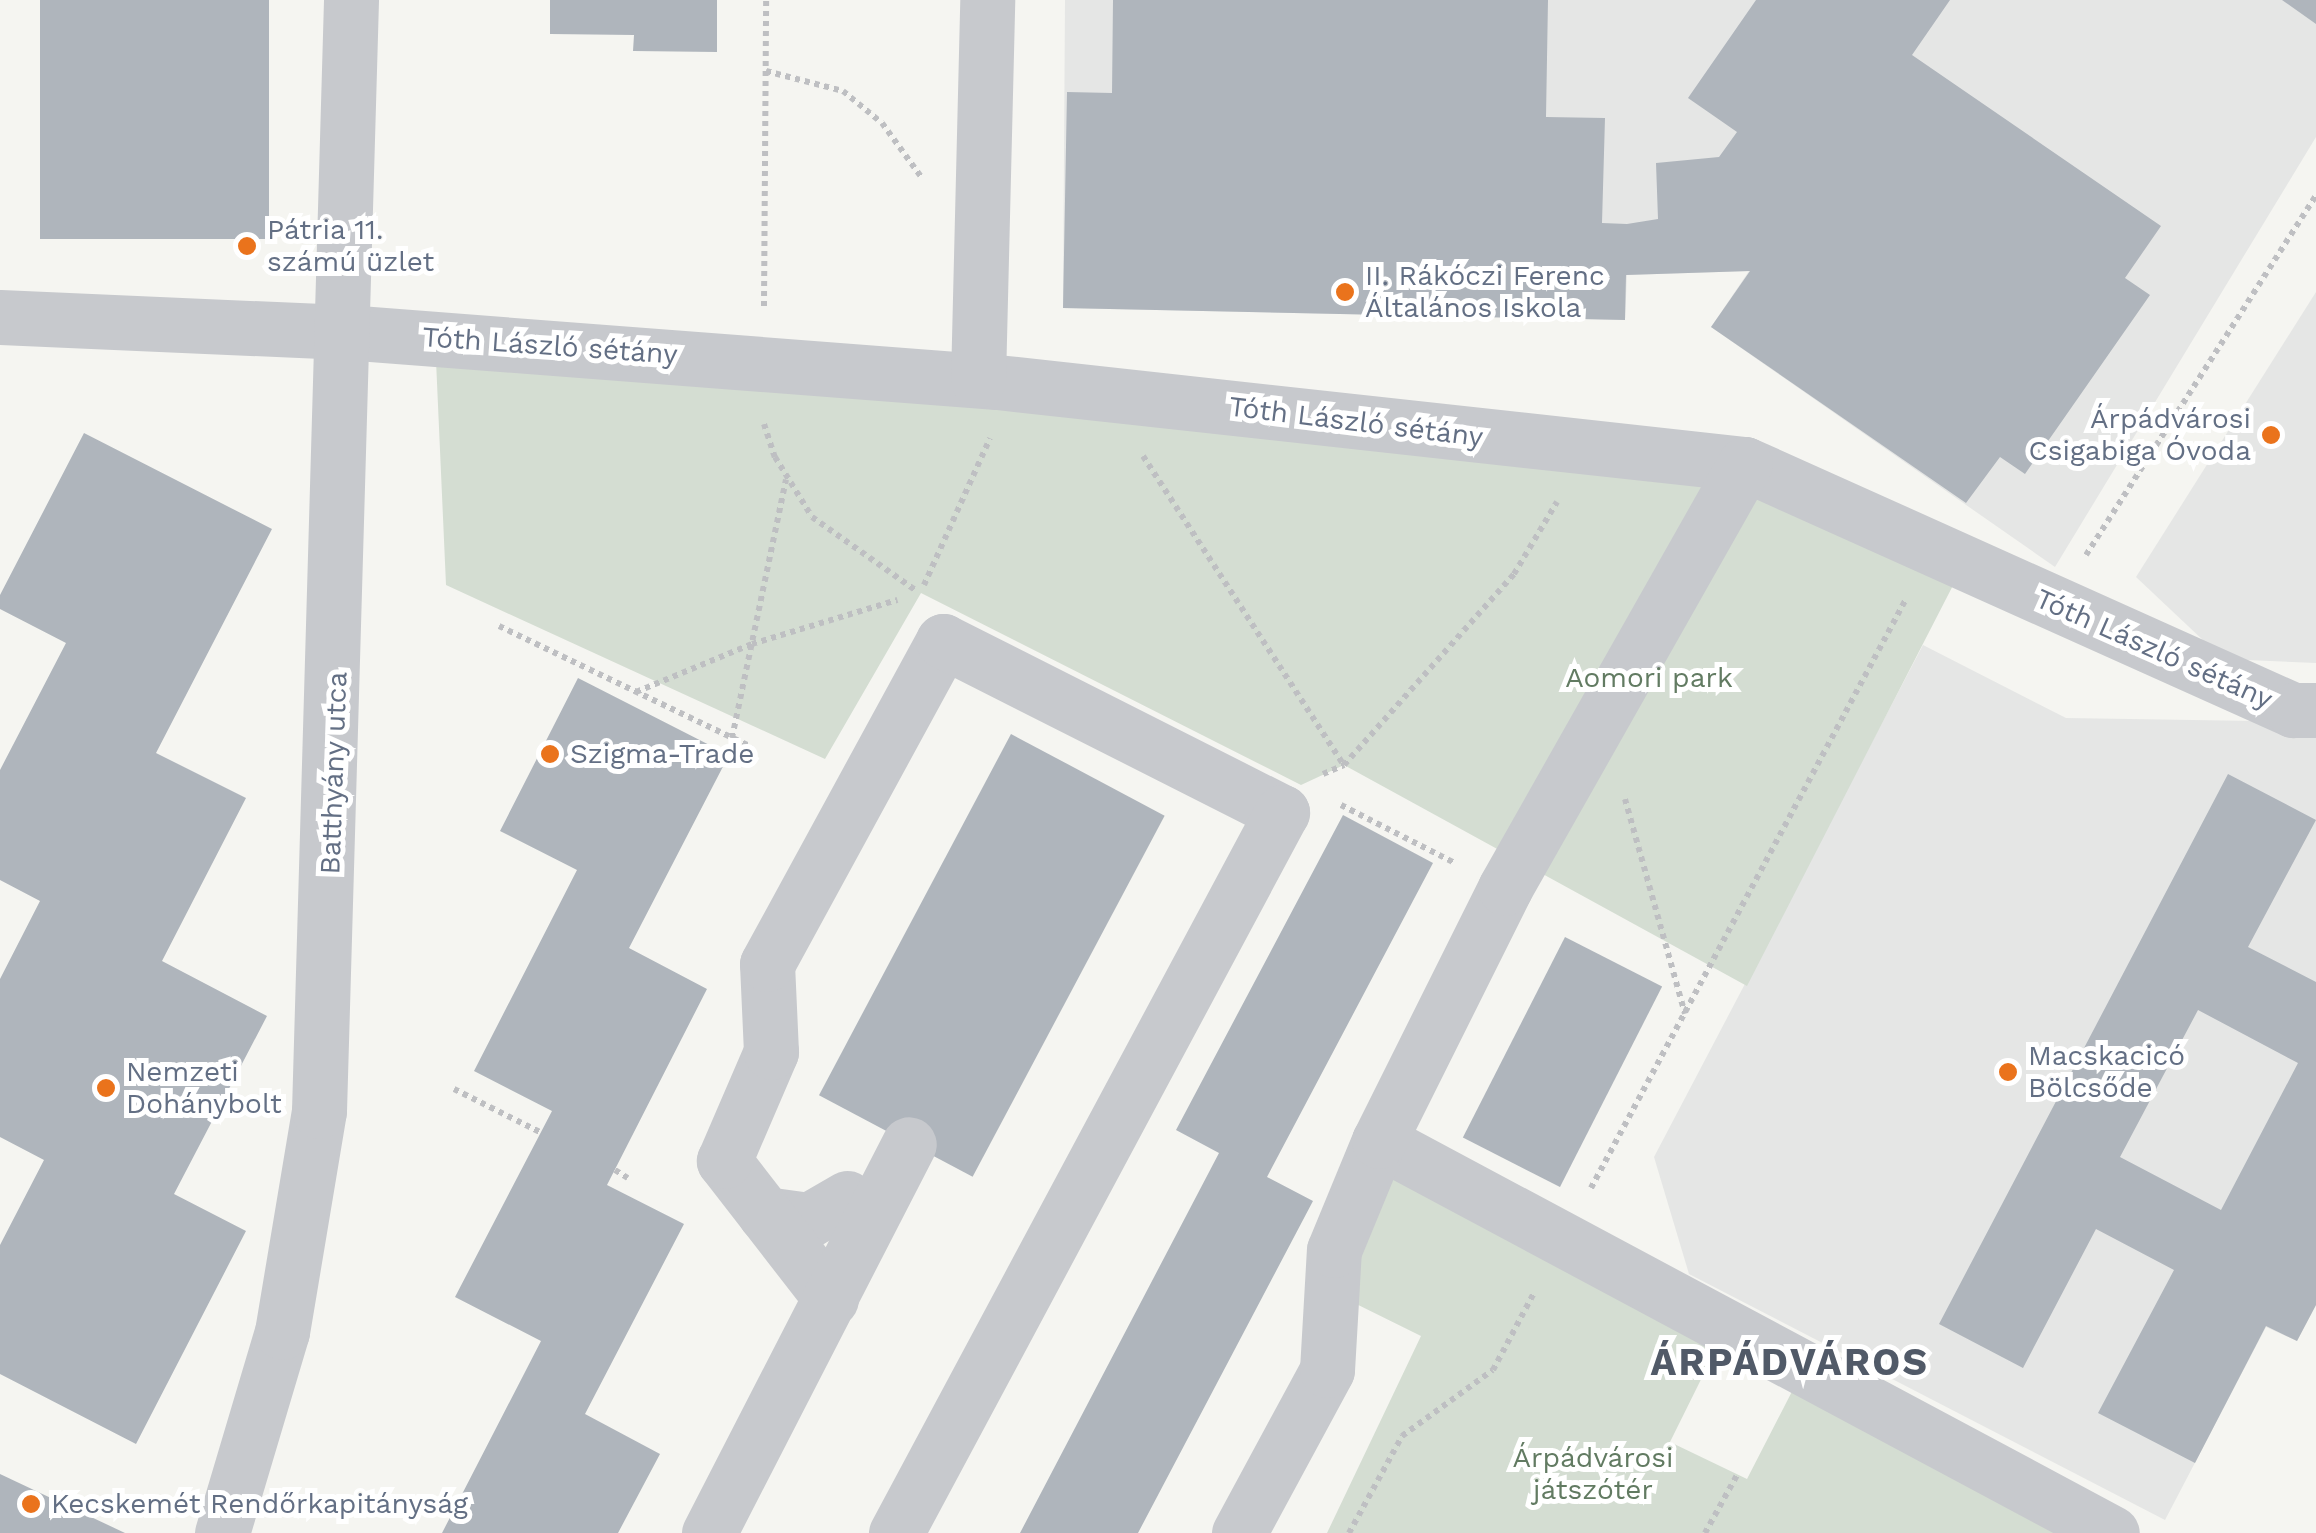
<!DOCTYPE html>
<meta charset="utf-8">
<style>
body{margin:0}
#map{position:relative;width:2316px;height:1533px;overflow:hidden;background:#f5f5f1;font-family:"Work Sans",sans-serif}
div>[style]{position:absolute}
.built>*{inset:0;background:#e5e6e5}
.green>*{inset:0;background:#d4ddd2}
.building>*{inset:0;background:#afb5bc;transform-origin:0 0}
.path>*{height:6px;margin-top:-3px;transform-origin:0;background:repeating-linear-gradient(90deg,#bebfc2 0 5px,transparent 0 10px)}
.minor>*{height:55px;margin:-27.5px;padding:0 27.5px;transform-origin:27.5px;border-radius:27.5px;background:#c7c9cd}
.dots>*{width:28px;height:28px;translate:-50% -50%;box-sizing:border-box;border:5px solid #fff;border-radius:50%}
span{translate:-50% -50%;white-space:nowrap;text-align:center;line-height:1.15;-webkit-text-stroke:10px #fff;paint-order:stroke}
.poi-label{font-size:28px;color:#636f84}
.left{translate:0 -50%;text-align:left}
.right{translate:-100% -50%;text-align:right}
.street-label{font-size:28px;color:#636f84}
.park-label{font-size:28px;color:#627b62}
.district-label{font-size:38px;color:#515a68;font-weight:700;letter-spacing:2.5px}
</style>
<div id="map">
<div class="built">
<i style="clip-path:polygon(1065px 0,2316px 0,2316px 137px,2055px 567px,1711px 327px,1749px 271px,1627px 275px,1625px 320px,1063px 308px)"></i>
<i style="clip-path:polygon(2316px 292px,2316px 663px,2223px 659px,2136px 577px)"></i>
<i style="clip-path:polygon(1923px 645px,2066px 718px,2316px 722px,2316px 1305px,2297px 1341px,2266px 1327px,2165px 1520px,1689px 1274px,1654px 1157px)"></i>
</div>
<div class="green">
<i style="clip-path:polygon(435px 338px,1745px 464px,1964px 564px,1747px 986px,1344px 765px,1301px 785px,921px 593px,825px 759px,446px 585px)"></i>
<i style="clip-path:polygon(1379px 1141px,1726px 1329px,1670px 1442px,1747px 1479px,1803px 1370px,2112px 1533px,1327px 1533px,1421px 1336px,1332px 1292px)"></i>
</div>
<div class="building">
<i style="left:40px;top:0;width:229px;height:239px"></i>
<i style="clip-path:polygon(550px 0,717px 0,717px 52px,633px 51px,634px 35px,550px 34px)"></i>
<i style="clip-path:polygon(1113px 0,1548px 0,1546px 117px,1605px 118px,1602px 223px,1627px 224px,1658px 219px,1656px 163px,1719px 157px,1737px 132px,1688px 98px,1756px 0,1950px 0,1912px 55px,2161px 226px,2125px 278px,2150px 295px,2025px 474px,2000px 457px,1966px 503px,1711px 327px,1750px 271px,1626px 275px,1625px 320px,1063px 308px,1067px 92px,1112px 93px)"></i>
<i style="clip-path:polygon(2282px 0,2316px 0,2316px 24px)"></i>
<i style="clip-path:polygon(84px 433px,272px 529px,156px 753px,246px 798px,162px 961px,267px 1016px,174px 1194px,246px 1231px,136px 1444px,0 1374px,0 1245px,44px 1160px,0 1137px,0 979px,40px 901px,0 880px,0 770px,66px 643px,0 609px,0 595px)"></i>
<i style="clip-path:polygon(578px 678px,729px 755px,629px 948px,707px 989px,607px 1185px,684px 1224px,585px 1414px,660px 1454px,618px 1533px,442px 1533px,541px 1341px,455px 1297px,552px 1111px,474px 1071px,577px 870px,500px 831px)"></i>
<i style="left:1011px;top:734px;width:174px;height:409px;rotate:28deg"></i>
<i style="clip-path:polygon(evenodd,2228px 774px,2316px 820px,2248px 947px,2316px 982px,2316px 1305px,2297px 1341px,2266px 1326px,2195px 1463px,2098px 1413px,2174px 1270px,2096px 1229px,2023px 1368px,1939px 1324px,2228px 774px,2198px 1010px,2298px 1063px,2221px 1210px,2120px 1157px,2198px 1010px)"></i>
<i style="clip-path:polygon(1343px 815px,1433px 863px,1267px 1177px,1313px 1201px,1138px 1533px,1020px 1533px,1219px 1153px,1176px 1130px)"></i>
<i style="left:1565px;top:937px;width:109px;height:225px;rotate:27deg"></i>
<i style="clip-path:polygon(0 1474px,125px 1533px,0 1533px)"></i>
</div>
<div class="path">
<i style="left:766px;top:71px;width:80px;rotate:14.6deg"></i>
<i style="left:843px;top:91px;width:50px;rotate:39.4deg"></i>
<i style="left:882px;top:123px;width:68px;rotate:54deg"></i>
<i style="left:764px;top:306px;width:306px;rotate:-89.6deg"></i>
<i style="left:764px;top:424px;width:35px;rotate:72deg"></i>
<i style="left:775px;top:457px;width:70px;rotate:58.3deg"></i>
<i style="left:812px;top:517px;width:126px;rotate:35.3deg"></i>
<i style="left:1143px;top:456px;width:369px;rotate:57deg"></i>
<i style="left:2086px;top:555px;width:426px;rotate:-57.4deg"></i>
<i style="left:924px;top:585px;width:161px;rotate:-65.8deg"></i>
<i style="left:499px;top:626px;width:280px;rotate:25.6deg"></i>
<i style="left:636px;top:692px;width:126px;rotate:-22.5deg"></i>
<i style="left:752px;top:644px;width:152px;rotate:-16.9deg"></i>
<i style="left:732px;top:738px;width:264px;rotate:-78.2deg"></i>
<i style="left:1323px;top:774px;width:23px;rotate:-23deg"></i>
<i style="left:1344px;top:765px;width:256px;rotate:-48.3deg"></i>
<i style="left:1514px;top:574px;width:84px;rotate:-59.2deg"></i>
<i style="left:1625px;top:799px;width:223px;rotate:74.4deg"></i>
<i style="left:1341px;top:805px;width:128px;rotate:27deg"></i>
<i style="left:454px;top:1089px;width:96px;rotate:26.6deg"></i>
<i style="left:615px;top:1170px;width:15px;rotate:32deg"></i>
<i style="left:1591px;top:1188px;width:668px;rotate:-61.86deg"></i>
<i style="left:1349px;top:1533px;width:111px;rotate:-61.3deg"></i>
<i style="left:1402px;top:1436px;width:112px;rotate:-36deg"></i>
<i style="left:1493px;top:1370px;width:89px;rotate:-62deg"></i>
<i style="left:1705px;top:1533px;width:66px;rotate:-61.1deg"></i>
</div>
<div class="minor">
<i style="left:0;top:317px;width:345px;rotate:2.5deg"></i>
<i style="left:345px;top:332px;width:654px;rotate:4.39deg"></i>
<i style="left:997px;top:382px;width:752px;rotate:6.26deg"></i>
<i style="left:1745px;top:464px;width:601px;rotate:24.18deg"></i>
<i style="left:2293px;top:710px;width:23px"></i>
<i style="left:978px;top:380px;width:380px;rotate:-88.6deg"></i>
<i style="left:1379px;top:1141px;width:831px;rotate:28.14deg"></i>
<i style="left:765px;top:1214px;width:44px;rotate:7.8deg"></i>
<i style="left:809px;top:1220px;width:44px;rotate:-30.1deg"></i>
<i style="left:831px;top:1299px;width:175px;rotate:-127.8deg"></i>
<i style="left:724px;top:1161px;width:119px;rotate:-66.7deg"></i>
<i style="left:771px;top:1052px;width:88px;rotate:-92.6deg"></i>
<i style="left:767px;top:964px;width:368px;rotate:-61.4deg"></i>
<i style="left:943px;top:641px;width:380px;rotate:26.8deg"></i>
<i style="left:1282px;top:812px;width:818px;rotate:118.16deg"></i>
<i style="left:222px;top:1533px;width:210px;rotate:-73.4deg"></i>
<i style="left:282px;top:1332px;width:224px;rotate:-80.5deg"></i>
<i style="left:319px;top:1111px;width:1111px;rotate:-88.35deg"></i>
<i style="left:709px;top:1533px;width:437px;rotate:-62.8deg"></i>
<i style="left:1239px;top:1533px;width:185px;rotate:-61.6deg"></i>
<i style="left:1327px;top:1370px;width:120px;rotate:-86.7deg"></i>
<i style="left:1334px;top:1250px;width:118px;rotate:-67.6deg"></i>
<i style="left:1379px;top:1141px;width:283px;rotate:-63.5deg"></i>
<i style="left:1505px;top:888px;width:487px;rotate:-60.5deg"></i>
</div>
<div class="dots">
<i style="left:247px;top:246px;background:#ea731c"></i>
<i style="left:1345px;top:292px;background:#ea731c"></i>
<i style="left:2271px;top:435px;background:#ea731c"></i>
<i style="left:550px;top:754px;background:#ea731c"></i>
<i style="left:2008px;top:1072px;background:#ea731c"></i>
<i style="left:106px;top:1088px;background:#ea731c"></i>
<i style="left:31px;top:1504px;background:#ea731c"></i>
</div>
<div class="poi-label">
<span class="left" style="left:267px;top:246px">Pátria 11.<br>számú üzlet</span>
<span class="left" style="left:1365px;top:292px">II. Rákóczi Ferenc<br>Általános Iskola</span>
<span class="right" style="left:2251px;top:435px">Árpádvárosi<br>Csigabiga Óvoda</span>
<span class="left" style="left:570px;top:754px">Szigma-Trade</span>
<span class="left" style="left:2028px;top:1072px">Macskacicó<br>Bölcsőde</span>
<span class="left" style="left:126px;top:1088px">Nemzeti<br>Dohánybolt</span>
<span class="left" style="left:51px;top:1504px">Kecskemét Rendőrkapitányság</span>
</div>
<div class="street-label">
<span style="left:550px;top:346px;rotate:4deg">Tóth László sétány</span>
<span style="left:1356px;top:422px;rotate:7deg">Tóth László sétány</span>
<span style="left:2154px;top:649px;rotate:24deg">Tóth László sétány</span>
<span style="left:334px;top:773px;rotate:-88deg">Batthyány utca</span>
</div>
<div class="park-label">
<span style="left:1649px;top:678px">Aomori park</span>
<span style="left:1593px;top:1474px">Árpádvárosi<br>játszótér</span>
</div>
<div class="district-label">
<span style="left:1790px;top:1363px">ÁRPÁDVÁROS</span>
</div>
</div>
